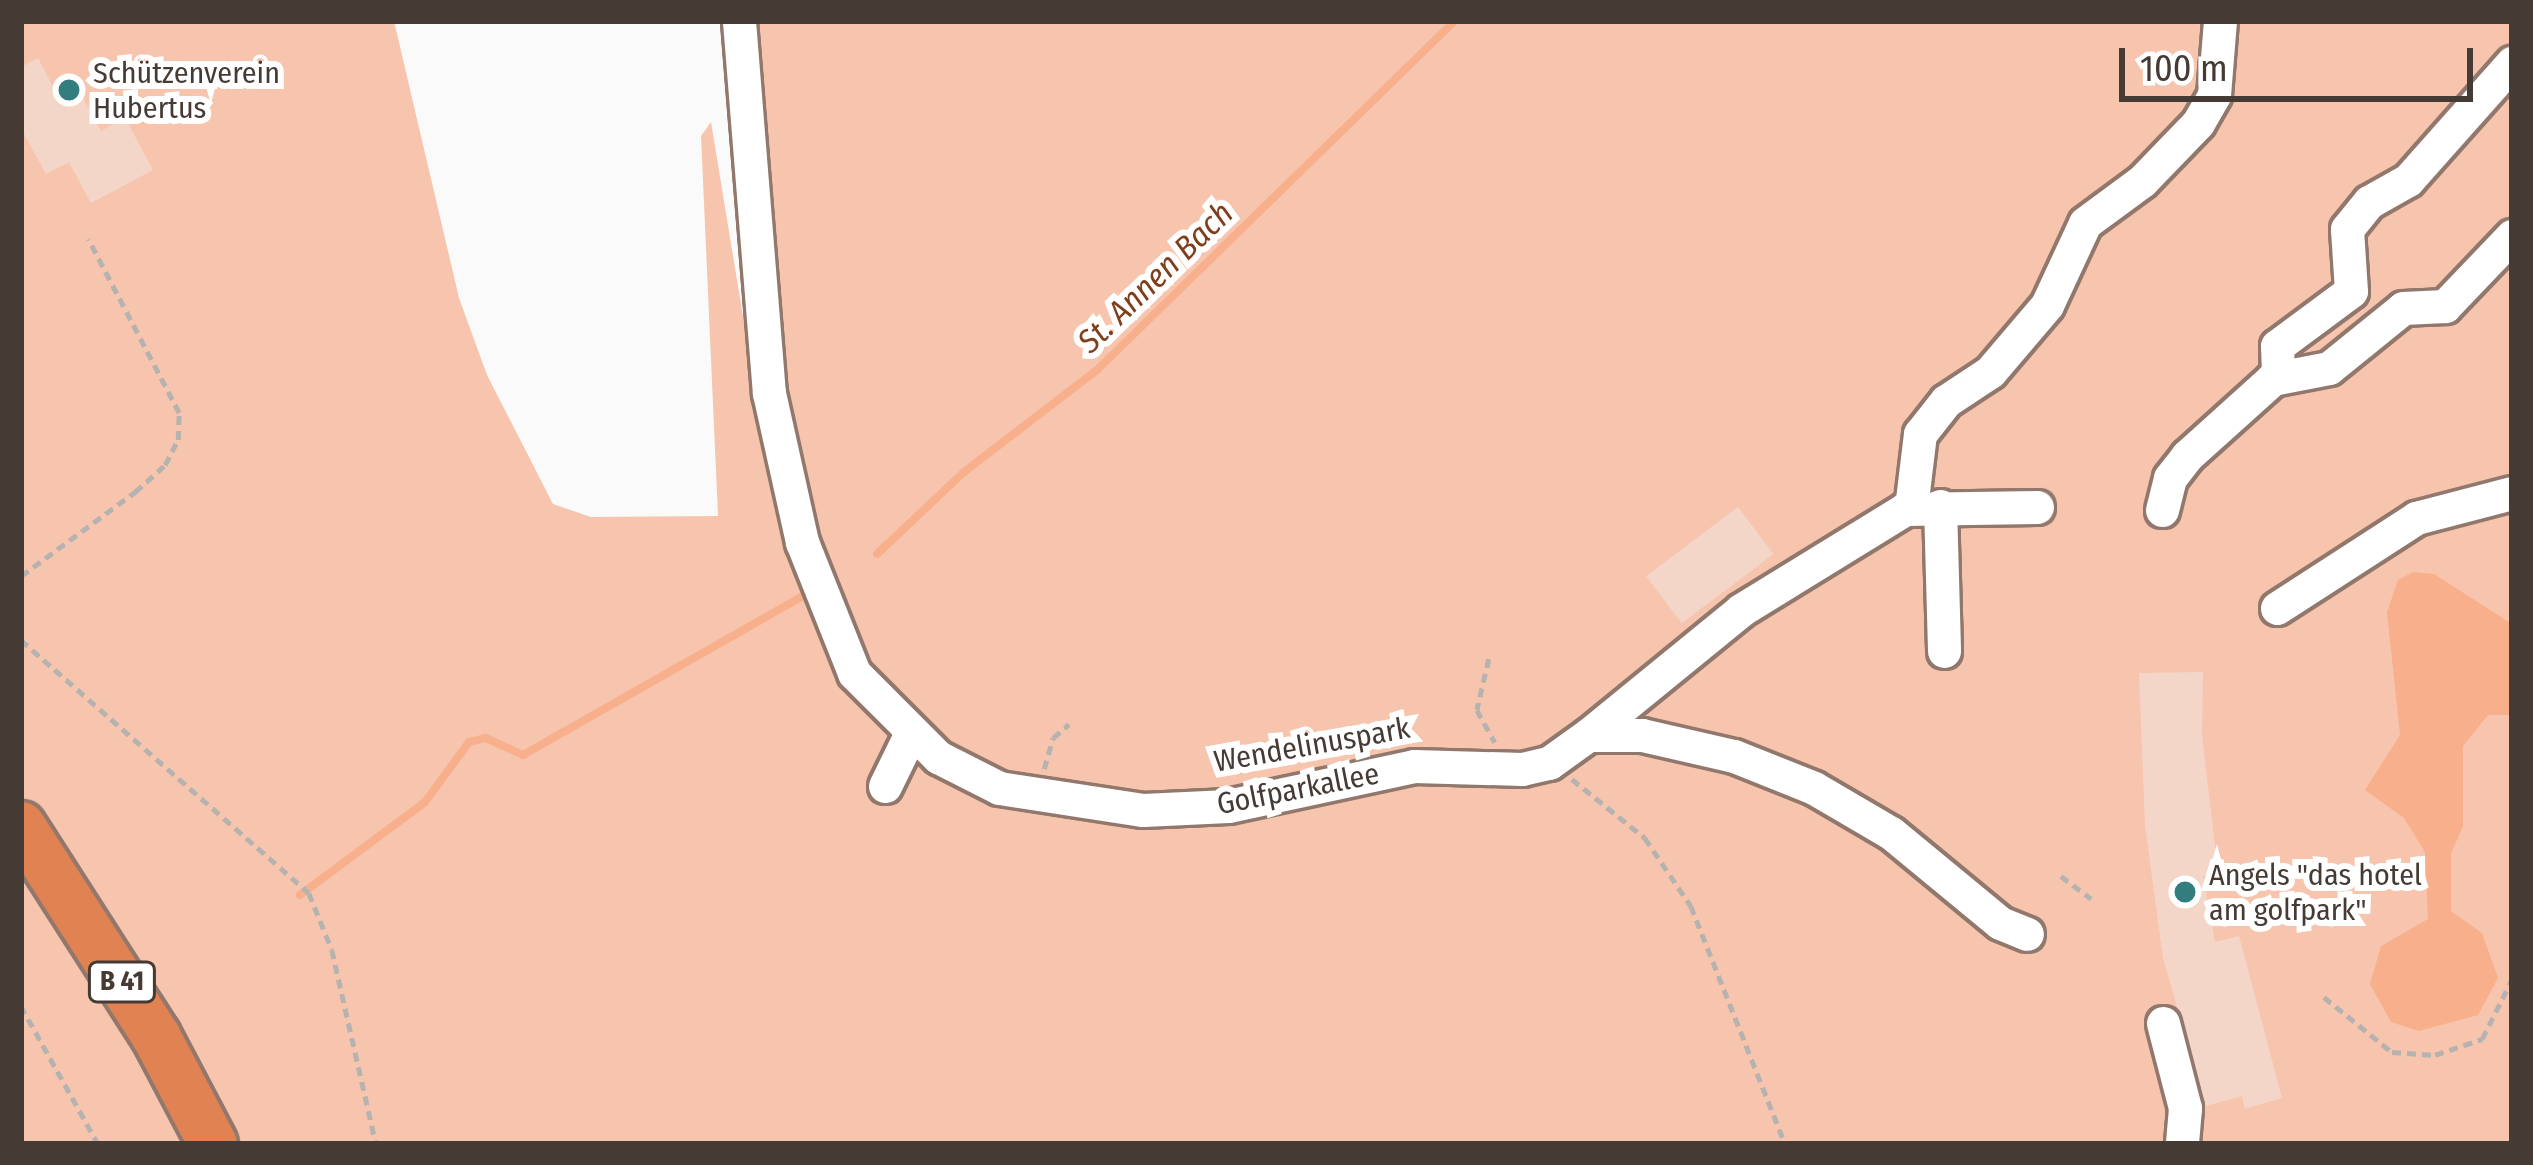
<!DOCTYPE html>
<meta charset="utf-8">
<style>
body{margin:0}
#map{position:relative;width:2533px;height:1165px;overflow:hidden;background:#fafafa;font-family:"Fira Sans Condensed",sans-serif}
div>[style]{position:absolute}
.green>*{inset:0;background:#f7c5ad}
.water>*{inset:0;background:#f8af8c}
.stream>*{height:8px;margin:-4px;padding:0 4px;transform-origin:4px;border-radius:4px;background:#f8af8c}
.building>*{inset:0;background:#f4d6c9;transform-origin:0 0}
.path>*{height:4.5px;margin-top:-2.25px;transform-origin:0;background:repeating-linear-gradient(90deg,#b6b2af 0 9px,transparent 0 15px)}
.roads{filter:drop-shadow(3px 0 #92786c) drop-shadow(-3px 0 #92786c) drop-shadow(0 3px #92786c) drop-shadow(0 -3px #92786c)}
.minor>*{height:33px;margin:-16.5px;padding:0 16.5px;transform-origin:16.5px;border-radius:16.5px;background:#fff}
.highway>*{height:48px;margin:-24px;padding:0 24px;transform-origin:24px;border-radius:24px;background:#e08252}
.dots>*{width:33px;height:33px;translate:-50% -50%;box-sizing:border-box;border:6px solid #fff;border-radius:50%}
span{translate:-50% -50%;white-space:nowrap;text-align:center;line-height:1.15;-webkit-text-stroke:12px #fff;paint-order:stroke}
.shield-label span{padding:3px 9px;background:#fff;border:3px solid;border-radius:9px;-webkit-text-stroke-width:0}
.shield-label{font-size:27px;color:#453a34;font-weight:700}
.poi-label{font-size:30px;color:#453a34}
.left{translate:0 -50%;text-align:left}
.street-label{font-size:30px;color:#453a34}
.water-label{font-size:33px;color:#803f1b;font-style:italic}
.frame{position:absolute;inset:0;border:24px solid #453a34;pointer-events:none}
.scale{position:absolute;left:2119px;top:48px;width:354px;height:54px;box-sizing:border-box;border:6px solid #453a34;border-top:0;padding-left:15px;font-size:36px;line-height:42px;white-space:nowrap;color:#453a34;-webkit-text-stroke:9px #fff;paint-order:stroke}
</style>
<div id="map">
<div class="green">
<i style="clip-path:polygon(21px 21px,394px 21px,459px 298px,487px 375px,553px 504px,591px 517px,718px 516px,701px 136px,711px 122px,750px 359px,729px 21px,2512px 21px,2512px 1144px,21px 1144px)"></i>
</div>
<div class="water">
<i style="clip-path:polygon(2413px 572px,2434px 574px,2512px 624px,2512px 715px,2488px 715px,2463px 746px,2463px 827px,2451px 853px,2451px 911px,2482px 933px,2498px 978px,2478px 1015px,2419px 1031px,2391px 1022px,2370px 984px,2381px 946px,2428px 919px,2425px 852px,2404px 818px,2365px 790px,2400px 735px,2387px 612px,2398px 580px)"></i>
</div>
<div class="stream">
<i style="left:877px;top:554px;width:120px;rotate:-43.3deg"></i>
<i style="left:964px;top:472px;width:169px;rotate:-37.5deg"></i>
<i style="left:1098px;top:369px;width:499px;rotate:-44.3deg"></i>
<i style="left:300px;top:895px;width:156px;rotate:-36.6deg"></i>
<i style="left:425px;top:802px;width:74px;rotate:-53.7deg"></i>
<i style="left:469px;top:742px;width:17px;rotate:-13deg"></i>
<i style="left:486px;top:738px;width:41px;rotate:24.7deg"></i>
<i style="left:523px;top:755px;width:322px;rotate:-29.6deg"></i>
</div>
<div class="building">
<i style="clip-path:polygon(38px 58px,61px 102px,80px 92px,101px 131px,125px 118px,153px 170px,91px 203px,69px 162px,46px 174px,21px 128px,21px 67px)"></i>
<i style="left:1738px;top:507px;width:59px;height:115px;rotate:53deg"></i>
<i style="clip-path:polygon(2203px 672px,2202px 734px,2218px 873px,2203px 876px,2215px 942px,2239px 936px,2282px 1098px,2245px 1109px,2242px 1096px,2206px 1106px,2163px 958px,2145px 825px,2139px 673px)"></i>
</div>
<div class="path">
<i style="left:21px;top:576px;width:142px;rotate:-36.4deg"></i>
<i style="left:135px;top:492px;width:40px;rotate:-42deg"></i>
<i style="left:165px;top:465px;width:28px;rotate:-63deg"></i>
<i style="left:178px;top:440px;width:27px;rotate:-88deg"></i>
<i style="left:179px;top:413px;width:196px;rotate:-117.6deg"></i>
<i style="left:21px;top:640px;width:383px;rotate:41.3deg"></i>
<i style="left:309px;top:893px;width:61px;rotate:68deg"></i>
<i style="left:332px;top:950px;width:199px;rotate:77.2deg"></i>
<i style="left:1489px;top:659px;width:52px;rotate:103.2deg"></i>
<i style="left:1477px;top:710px;width:37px;rotate:61deg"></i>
<i style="left:1044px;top:769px;width:32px;rotate:-74deg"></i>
<i style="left:1053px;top:738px;width:21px;rotate:-41deg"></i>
<i style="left:1572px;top:779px;width:94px;rotate:38.9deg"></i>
<i style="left:1645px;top:838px;width:82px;rotate:55.9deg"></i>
<i style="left:1691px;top:906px;width:256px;rotate:68.4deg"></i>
<i style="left:2061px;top:876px;width:38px;rotate:37deg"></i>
<i style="left:2324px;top:997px;width:87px;rotate:39deg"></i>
<i style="left:2392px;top:1052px;width:43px;rotate:4deg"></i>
<i style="left:2435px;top:1055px;width:50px;rotate:-18.8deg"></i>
<i style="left:2482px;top:1039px;width:67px;rotate:-63.4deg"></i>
<i style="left:21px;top:1006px;width:158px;rotate:60.8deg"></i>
</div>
<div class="roads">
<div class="minor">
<i style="left:739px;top:21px;width:373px;rotate:85.4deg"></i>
<i style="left:769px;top:393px;width:153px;rotate:77.5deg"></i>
<i style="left:802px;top:542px;width:141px;rotate:68.3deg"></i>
<i style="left:854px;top:673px;width:119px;rotate:45deg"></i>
<i style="left:938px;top:757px;width:68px;rotate:26.9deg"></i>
<i style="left:999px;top:788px;width:146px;rotate:8.7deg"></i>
<i style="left:1143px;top:810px;width:85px;rotate:-2.7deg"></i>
<i style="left:1228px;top:806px;width:190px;rotate:-12.1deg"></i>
<i style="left:1414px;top:766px;width:108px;rotate:1.6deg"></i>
<i style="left:1522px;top:769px;width:28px;rotate:-13deg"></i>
<i style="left:1549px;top:763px;width:48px;rotate:-35.7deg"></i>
<i style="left:1588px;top:735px;width:54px"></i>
<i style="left:1642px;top:735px;width:94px;rotate:12.9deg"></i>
<i style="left:1734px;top:756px;width:86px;rotate:21.8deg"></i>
<i style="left:1814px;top:788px;width:89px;rotate:30.3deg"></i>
<i style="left:1891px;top:833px;width:141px;rotate:39.5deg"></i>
<i style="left:2000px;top:923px;width:29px;rotate:22deg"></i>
<i style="left:2272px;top:379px;width:58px;rotate:-10.9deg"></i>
<i style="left:2329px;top:368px;width:95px;rotate:-39deg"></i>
<i style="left:2403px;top:308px;width:42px;rotate:-2.7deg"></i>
<i style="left:2445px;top:306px;width:97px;rotate:-46.3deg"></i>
<i style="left:1940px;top:506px;width:145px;rotate:88.4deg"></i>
<i style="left:1911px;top:508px;width:75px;rotate:-83.1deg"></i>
<i style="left:1920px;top:434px;width:42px;rotate:-51.8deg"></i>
<i style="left:1946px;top:401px;width:53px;rotate:-33.4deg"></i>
<i style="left:1990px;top:372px;width:88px;rotate:-49.6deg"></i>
<i style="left:2047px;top:305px;width:90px;rotate:-65.1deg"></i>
<i style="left:2085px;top:223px;width:71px;rotate:-36.4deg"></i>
<i style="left:2142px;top:181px;width:81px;rotate:-46deg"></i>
<i style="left:2198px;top:123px;width:32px;rotate:-60deg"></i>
<i style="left:2214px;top:95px;width:74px;rotate:-85.4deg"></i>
<i style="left:2162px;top:510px;width:33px;rotate:-76deg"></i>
<i style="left:2170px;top:478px;width:28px;rotate:-52deg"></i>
<i style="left:2187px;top:456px;width:122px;rotate:-42deg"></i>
<i style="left:2278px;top:374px;width:28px;rotate:-92deg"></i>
<i style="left:2277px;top:346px;width:92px;rotate:-36.6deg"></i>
<i style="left:2351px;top:291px;width:62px;rotate:-93.7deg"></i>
<i style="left:2347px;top:229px;width:35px;rotate:-51deg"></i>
<i style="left:2369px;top:202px;width:45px;rotate:-29.4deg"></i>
<i style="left:2408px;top:180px;width:157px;rotate:-48.4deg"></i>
<i style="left:2277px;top:608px;width:166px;rotate:-32.9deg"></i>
<i style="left:2416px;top:518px;width:99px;rotate:-14.6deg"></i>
<i style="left:1588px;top:735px;width:198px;rotate:-39.2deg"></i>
<i style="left:1741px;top:610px;width:193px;rotate:-31.6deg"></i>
<i style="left:1905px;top:509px;width:132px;rotate:-0.9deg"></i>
<i style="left:885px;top:786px;width:59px;rotate:-63.9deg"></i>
<i style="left:2163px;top:1023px;width:88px;rotate:75.5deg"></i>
<i style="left:2185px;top:1108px;width:36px;rotate:95deg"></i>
</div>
<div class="highway">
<i style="left:21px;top:826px;width:250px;rotate:57.3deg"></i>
<i style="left:156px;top:1036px;width:122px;rotate:62.2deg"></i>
</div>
</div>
<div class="dots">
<i style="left:69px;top:90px;background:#347d7e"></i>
<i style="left:2185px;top:892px;background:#347d7e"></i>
</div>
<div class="shield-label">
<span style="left:122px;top:982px">B 41</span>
</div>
<div class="poi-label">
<span class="left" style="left:93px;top:90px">Schützenverein<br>Hubertus</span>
<span class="left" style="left:2209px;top:892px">Angels "das hotel<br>am golfpark"</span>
</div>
<div class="street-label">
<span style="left:1312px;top:745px;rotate:-10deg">Wendelinuspark</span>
<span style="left:1298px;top:789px;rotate:-11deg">Golfparkallee</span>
</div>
<div class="water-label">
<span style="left:1156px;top:278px;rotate:-44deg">St. Annen Bach</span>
</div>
<div class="frame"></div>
<div class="scale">100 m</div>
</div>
